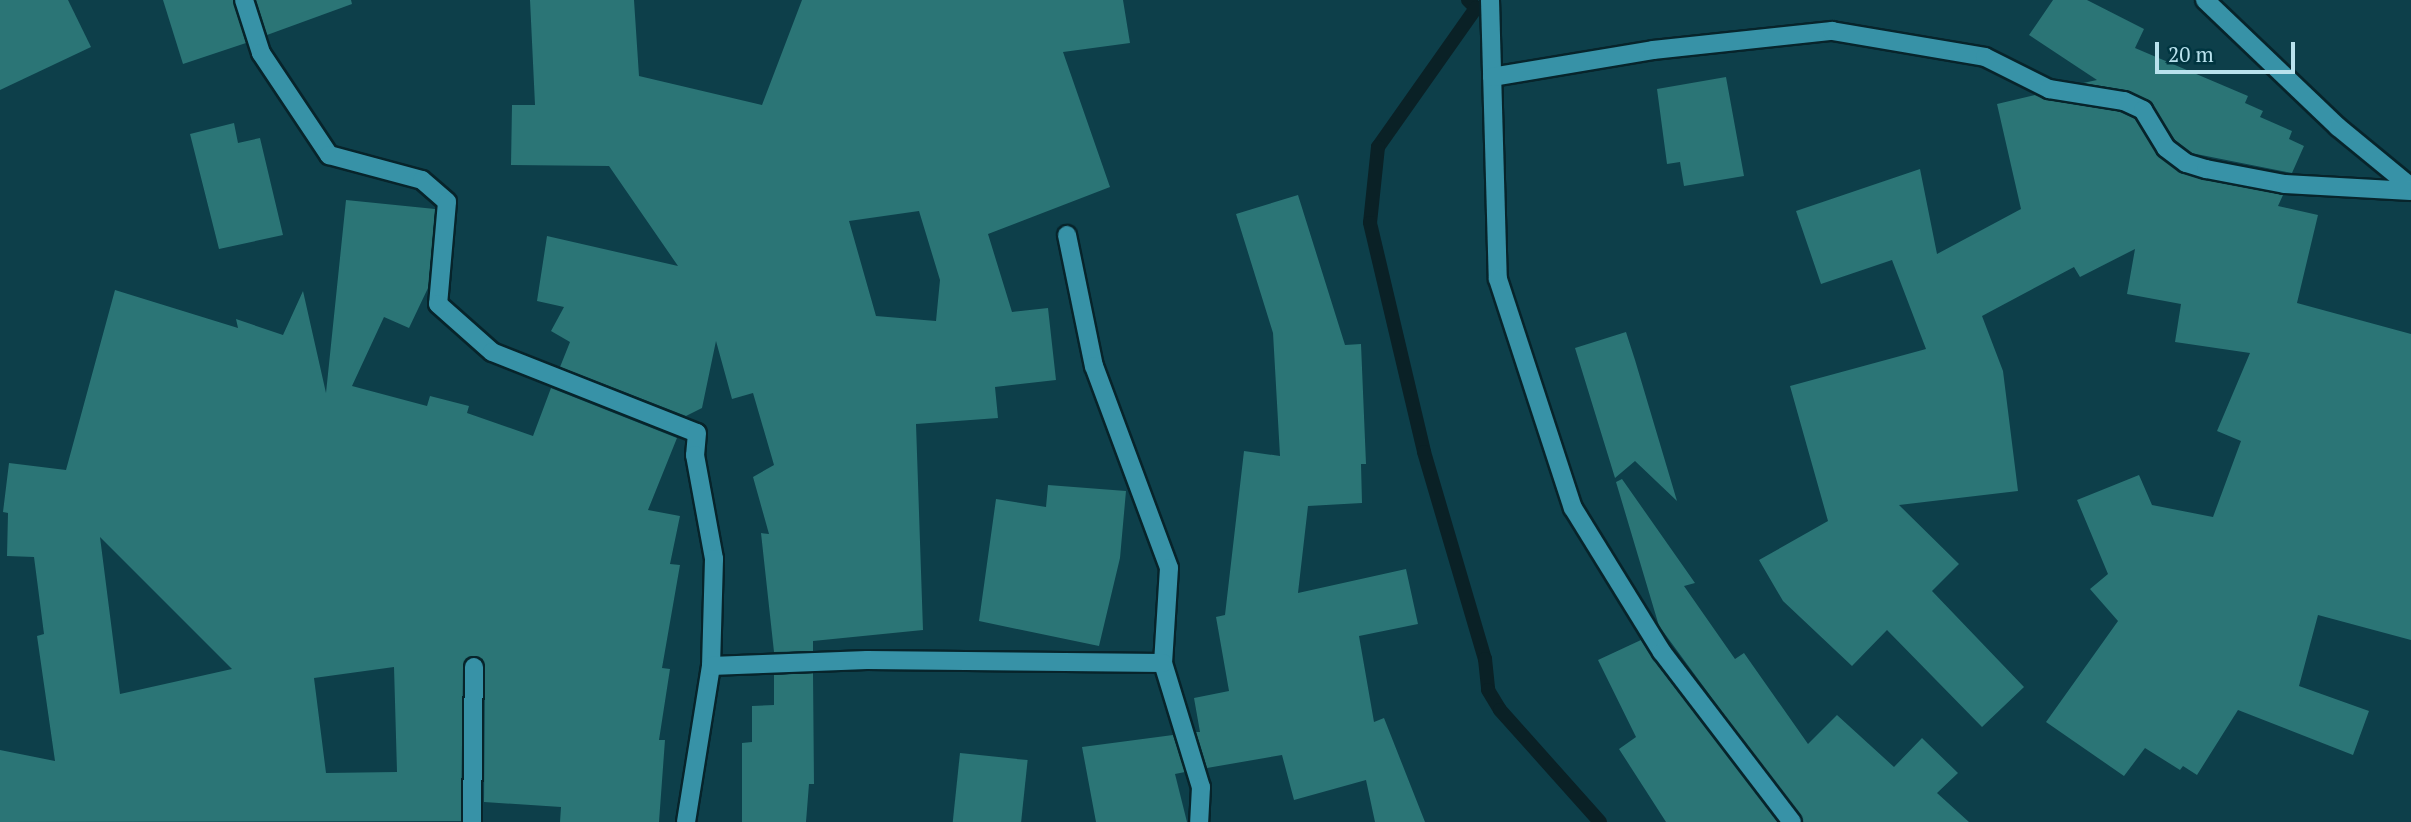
<!DOCTYPE html>
<style>
body{margin:0}
#map{position:relative;width:2411px;height:822px;overflow:hidden;background:#0d3f4a;font-family:"PT Serif",serif}
div>[style]{position:absolute}
.stream>*{height:14px;margin:-7px;padding:0 7px;transform-origin:7px;border-radius:7px;background:#0a2126}
.building>*{inset:0;background:#2b7576;transform-origin:0 0}
.roads{filter:drop-shadow(2px 0 #07242b) drop-shadow(-2px 0 #07242b) drop-shadow(0 2px #07242b) drop-shadow(0 -2px #07242b)}
.street>*{height:18px;margin:-9px;padding:0 9px;transform-origin:9px;border-radius:9px;background:#3792a7}
span{translate:-50% -50%;white-space:nowrap;text-align:center;line-height:1.15;-webkit-text-stroke:7px #003540;paint-order:stroke}
.scale{position:absolute;left:2155px;top:42px;width:140px;height:32px;box-sizing:border-box;border:4px solid #b9e2ed;border-top:0;padding-left:9px;font-size:21px;line-height:24px;white-space:nowrap;color:#b9e2ed;-webkit-text-stroke:5px #003540;paint-order:stroke}
</style>
<div id="map">
<div class="stream">
<i style="left:1468px;top:0;width:11px;rotate:45deg"></i>
<i style="left:1476px;top:8px;width:170px;rotate:125.2deg"></i>
<i style="left:1378px;top:147px;width:76px;rotate:96deg"></i>
<i style="left:1370px;top:223px;width:235px;rotate:76.7deg"></i>
<i style="left:1424px;top:452px;width:216px;rotate:73.6deg"></i>
<i style="left:1485px;top:659px;width:31px;rotate:84deg"></i>
<i style="left:1488px;top:690px;width:23px;rotate:59deg"></i>
<i style="left:1500px;top:710px;width:150px;rotate:48.2deg"></i>
</div>
<div class="building">
<i style="clip-path:polygon(0 0,68px 0,91px 47px,0 90px)"></i>
<i style="clip-path:polygon(163px 0,233px 0,246px 43px,183px 64px)"></i>
<i style="clip-path:polygon(256px 0,351px 0,352px 4px,267px 35px)"></i>
<i style="clip-path:polygon(evenodd,530px 0,634px 0,639px 76px,762px 105px,802px 0,1123px 0,1130px 43px,1063px 52px,1110px 187px,988px 234px,1012px 312px,1048px 308px,1056px 380px,995px 387px,998px 418px,916px 424px,923px 630px,813px 641px,813px 651px,774px 652px,761px 533px,769px 534px,753px 477px,774px 465px,753px 393px,732px 399px,716px 341px,702px 408px,686px 416px,560px 367px,570px 342px,551px 331px,564px 307px,537px 301px,547px 236px,678px 266px,609px 166px,511px 165px,512px 105px,535px 105px,530px 0,919px 211px,940px 280px,936px 321px,876px 316px,849px 221px,919px 211px)"></i>
<i style="clip-path:polygon(2053px 0,2087px 0,2144px 29px,2135px 48px,2248px 96px,2245px 103px,2263px 111px,2260px 117px,2292px 131px,2289px 139px,2304px 146px,2292px 173px,2191px 153px,2175px 140px,2148px 100px,2126px 90px,2083px 83px,2097px 80px,2029px 35px)"></i>
<i style="clip-path:polygon(1726px 77px,1744px 176px,1684px 186px,1680px 162px,1667px 164px,1657px 89px)"></i>
<i style="clip-path:polygon(2035px 95px,2121px 112px,2135px 119px,2157px 154px,2180px 172px,2283px 195px,2278px 206px,2318px 215px,2297px 303px,2411px 334px,2411px 640px,2318px 615px,2299px 686px,2369px 711px,2353px 755px,2238px 710px,2197px 775px,2183px 766px,2180px 770px,2145px 748px,2124px 776px,2046px 722px,2118px 621px,2090px 589px,2108px 574px,2077px 500px,2139px 475px,2152px 505px,2213px 517px,2241px 441px,2217px 431px,2250px 353px,2175px 342px,2181px 304px,2127px 294px,2135px 249px,2080px 277px,2074px 267px,1982px 316px,2003px 371px,2018px 491px,1899px 505px,1959px 564px,1932px 591px,2024px 687px,1982px 727px,1887px 630px,1852px 666px,1783px 601px,1759px 560px,1828px 521px,1790px 386px,1926px 349px,1892px 260px,1821px 284px,1796px 211px,1920px 169px,1937px 254px,2021px 209px,1997px 104px)"></i>
<i style="clip-path:polygon(234px 123px,238px 143px,260px 138px,283px 235px,219px 249px,190px 134px)"></i>
<i style="clip-path:polygon(1298px 195px,1345px 345px,1361px 344px,1366px 464px,1361px 464px,1362px 503px,1308px 506px,1298px 593px,1406px 569px,1418px 624px,1359px 636px,1374px 722px,1384px 718px,1425px 822px,1375px 822px,1366px 780px,1294px 800px,1282px 755px,1207px 768px,1196px 732px,1200px 732px,1194px 698px,1229px 691px,1216px 617px,1225px 615px,1244px 451px,1280px 456px,1273px 333px,1236px 214px)"></i>
<i style="clip-path:polygon(evenodd,346px 200px,435px 209px,428px 288px,409px 328px,384px 317px,352px 386px,427px 406px,430px 396px,469px 406px,467px 413px,533px 436px,551px 388px,677px 438px,648px 510px,680px 516px,670px 564px,680px 565px,662px 668px,670px 669px,659px 740px,665px 740px,659px 822px,560px 822px,561px 807px,484px 802px,485px 667px,473px 656px,463px 667px,461px 821px,0 822px,0 750px,55px 761px,37px 636px,44px 634px,34px 557px,7px 556px,8px 513px,3px 512px,9px 463px,66px 470px,115px 290px,238px 328px,236px 319px,283px 335px,303px 291px,326px 393px,346px 200px,100px 537px,232px 669px,120px 694px,100px 537px,346px 200px,394px 667px,397px 772px,326px 773px,314px 678px,394px 667px)"></i>
<i style="clip-path:polygon(1626px 332px,1635px 360px,1677px 501px,1635px 461px,1615px 478px,1575px 348px)"></i>
<i style="clip-path:polygon(1622px 479px,1695px 583px,1684px 586px,1735px 659px,1744px 653px,1808px 744px,1837px 715px,1894px 767px,1922px 738px,1958px 773px,1937px 793px,1969px 822px,1803px 822px,1659px 626px,1616px 482px)"></i>
<i style="clip-path:polygon(1048px 485px,1126px 491px,1120px 558px,1099px 646px,979px 621px,996px 499px,1046px 507px)"></i>
<i style="clip-path:polygon(1641px 640px,1653px 659px,1778px 822px,1666px 822px,1619px 749px,1636px 737px,1598px 660px)"></i>
<i style="clip-path:polygon(813px 673px,814px 784px,809px 784px,806px 822px,742px 822px,742px 743px,752px 742px,752px 706px,774px 705px,774px 675px)"></i>
<i style="clip-path:polygon(1173px 735px,1185px 772px,1175px 774px,1187px 822px,1096px 822px,1082px 747px)"></i>
<i style="left:960px;top:753px;width:68px;height:70px;rotate:6deg"></i>
</div>
<div class="roads">
<div class="street">
<i style="left:244px;top:0;width:56px;rotate:72.2deg"></i>
<i style="left:261px;top:53px;width:123px;rotate:56.3deg"></i>
<i style="left:329px;top:155px;width:96px;rotate:15deg"></i>
<i style="left:422px;top:180px;width:33px;rotate:41deg"></i>
<i style="left:447px;top:202px;width:102px;rotate:95deg"></i>
<i style="left:438px;top:304px;width:72px;rotate:41.6deg"></i>
<i style="left:492px;top:352px;width:220px;rotate:21.6deg"></i>
<i style="left:697px;top:433px;width:22px;rotate:95deg"></i>
<i style="left:695px;top:455px;width:106px;rotate:79.6deg"></i>
<i style="left:714px;top:559px;width:107px;rotate:91.6deg"></i>
<i style="left:711px;top:666px;width:158px;rotate:99.1deg"></i>
<i style="left:1490px;top:0;width:279px;rotate:88.4deg"></i>
<i style="left:1498px;top:279px;width:241px;rotate:71.9deg"></i>
<i style="left:1573px;top:508px;width:169px;rotate:58.3deg"></i>
<i style="left:1662px;top:652px;width:214px;rotate:52.6deg"></i>
<i style="left:2205px;top:0;width:184px;rotate:43.7deg"></i>
<i style="left:2338px;top:127px;width:94px;rotate:39.4deg"></i>
<i style="left:1492px;top:77px;width:163px;rotate:-9.5deg"></i>
<i style="left:1653px;top:50px;width:180px;rotate:-6.1deg"></i>
<i style="left:1832px;top:31px;width:155px;rotate:9.6deg"></i>
<i style="left:1985px;top:57px;width:72px;rotate:26.6deg"></i>
<i style="left:2049px;top:89px;width:76px;rotate:9.1deg"></i>
<i style="left:2124px;top:101px;width:21px;rotate:25deg"></i>
<i style="left:2143px;top:110px;width:44px;rotate:58.8deg"></i>
<i style="left:2166px;top:148px;width:25px;rotate:37deg"></i>
<i style="left:2186px;top:163px;width:21px;rotate:17deg"></i>
<i style="left:2206px;top:169px;width:80px;rotate:10.8deg"></i>
<i style="left:2285px;top:184px;width:126px;rotate:3.2deg"></i>
<i style="left:1067px;top:235px;width:134px;rotate:78.4deg"></i>
<i style="left:1094px;top:366px;width:215px;rotate:69.6deg"></i>
<i style="left:1169px;top:568px;width:95px;rotate:93.6deg"></i>
<i style="left:1163px;top:663px;width:130px;rotate:73deg"></i>
<i style="left:1201px;top:787px;width:35px;rotate:93deg"></i>
<i style="left:711px;top:666px;width:156px;rotate:-2.2deg"></i>
<i style="left:867px;top:660px;width:296px;rotate:0.6deg"></i>
<i style="left:472px;top:822px;width:155px;rotate:-89.3deg"></i>
</div>
</div>
<div class="scale">20 m</div>
</div>
